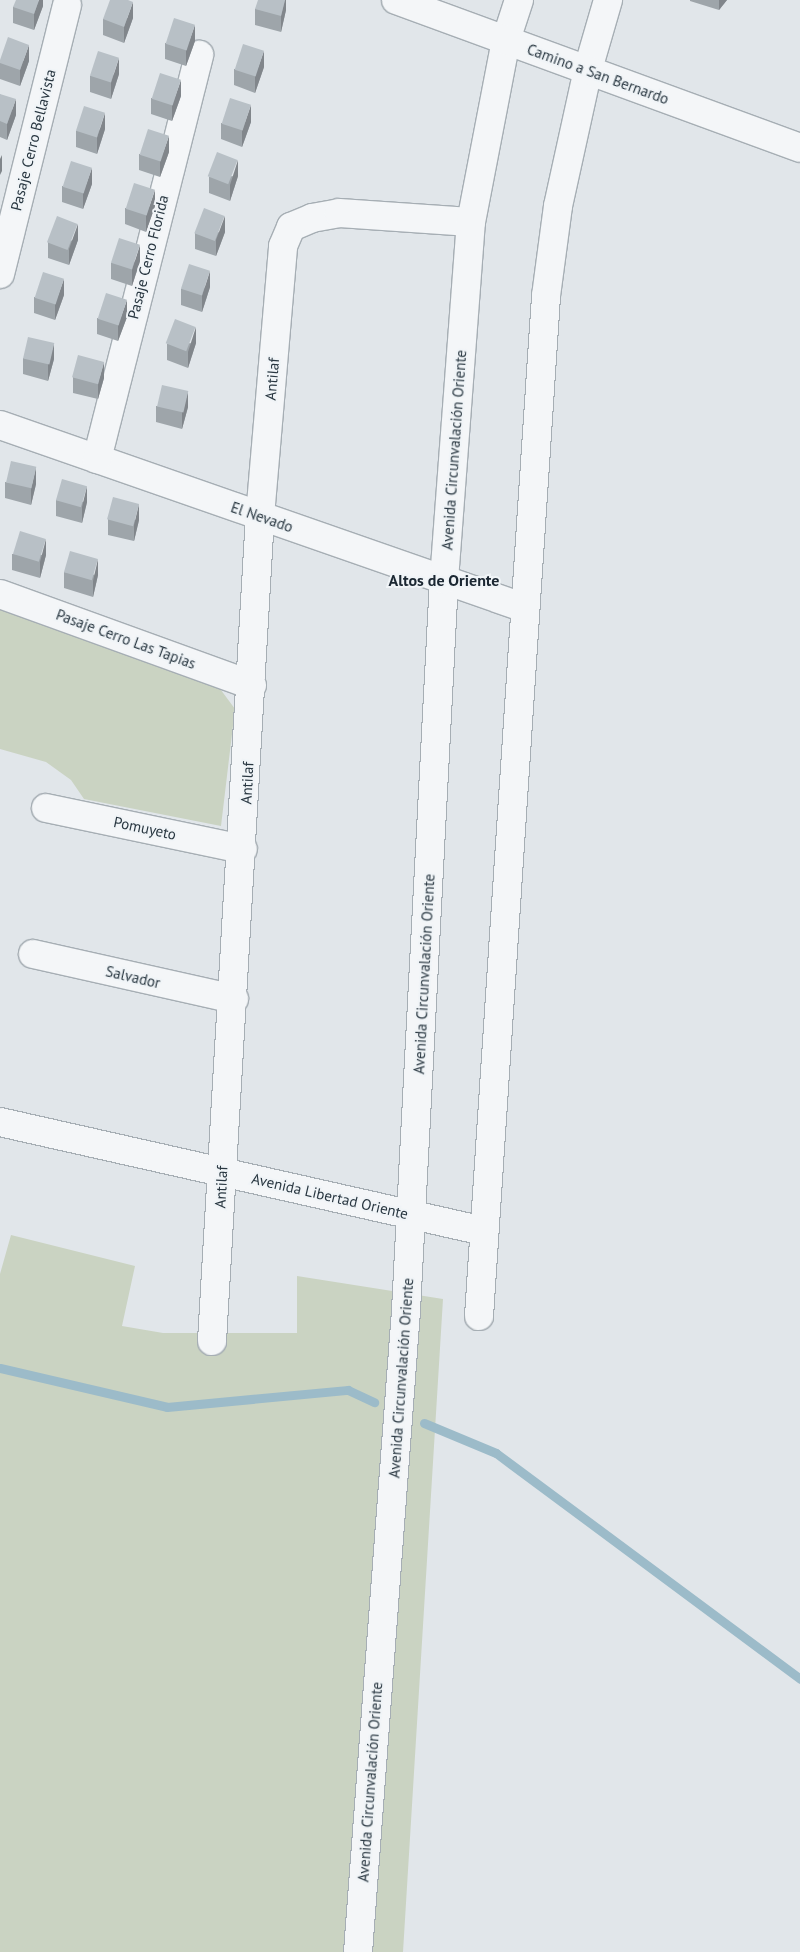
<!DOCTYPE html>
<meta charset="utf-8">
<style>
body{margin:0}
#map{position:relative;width:800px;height:1952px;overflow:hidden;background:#e1e6ea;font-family:"PT Sans",sans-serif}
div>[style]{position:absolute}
.green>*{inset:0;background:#cad3c2}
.stream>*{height:9px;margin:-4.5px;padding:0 4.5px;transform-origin:4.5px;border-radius:4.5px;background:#9cbbc9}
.roads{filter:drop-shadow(1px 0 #a6aeb4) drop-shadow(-1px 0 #a6aeb4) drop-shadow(0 1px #a6aeb4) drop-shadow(0 -1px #a6aeb4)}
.minor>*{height:28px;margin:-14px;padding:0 14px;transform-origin:14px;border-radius:14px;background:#f4f6f8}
.tertiary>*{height:28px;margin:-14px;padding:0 14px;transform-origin:14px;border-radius:14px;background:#f4f6f8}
.wall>*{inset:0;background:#9ea5aa}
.shaded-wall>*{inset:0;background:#81868b}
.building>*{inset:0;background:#b8c0c6;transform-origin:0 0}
span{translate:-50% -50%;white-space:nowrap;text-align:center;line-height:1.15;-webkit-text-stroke:4px #f0f4f7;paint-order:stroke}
.street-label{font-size:15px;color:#293741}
.neighbourhood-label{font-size:16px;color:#1b2732;font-weight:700}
</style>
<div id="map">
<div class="green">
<i style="clip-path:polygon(0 609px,218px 686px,235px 709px,221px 826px,84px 799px,71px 780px,46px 762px,0 749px)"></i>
<i style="clip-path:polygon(11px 1235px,135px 1266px,122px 1326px,163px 1333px,297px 1333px,297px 1276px,443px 1299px,403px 1952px,0 1952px,0 1274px)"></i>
</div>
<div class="stream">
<i style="left:0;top:1368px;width:171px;rotate:13.1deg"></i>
<i style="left:167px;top:1407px;width:182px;rotate:-5.4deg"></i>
<i style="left:348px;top:1390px;width:29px;rotate:25deg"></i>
<i style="left:424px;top:1423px;width:78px;rotate:22.6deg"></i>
<i style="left:496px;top:1453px;width:379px;rotate:36.6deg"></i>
</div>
<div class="roads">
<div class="minor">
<i style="left:0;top:274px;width:277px;rotate:-76deg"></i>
<i style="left:0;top:425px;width:556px;rotate:19.22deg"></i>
<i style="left:97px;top:459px;width:417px;rotate:-75.8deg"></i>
<i style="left:0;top:594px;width:268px;rotate:19.9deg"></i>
<i style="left:46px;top:808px;width:201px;rotate:11.8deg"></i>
<i style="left:33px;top:954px;width:206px;rotate:12.6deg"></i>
<i style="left:0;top:1122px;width:495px;rotate:12.7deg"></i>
<i style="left:479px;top:1316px;width:1022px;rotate:-86.24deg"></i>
<i style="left:546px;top:296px;width:91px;rotate:-82.4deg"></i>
<i style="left:558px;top:206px;width:140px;rotate:-77.6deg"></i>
<i style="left:588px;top:69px;width:72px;rotate:-73.8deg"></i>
<i style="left:212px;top:1341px;width:826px;rotate:-86.67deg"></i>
<i style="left:260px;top:516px;width:271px;rotate:-85.1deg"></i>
<i style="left:283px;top:246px;width:21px;rotate:-67deg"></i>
<i style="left:291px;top:227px;width:23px;rotate:-23deg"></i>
<i style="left:312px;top:218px;width:27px;rotate:-10deg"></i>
<i style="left:339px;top:213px;width:132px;rotate:3.9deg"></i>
<i style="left:358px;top:1952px;width:644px;rotate:-85.72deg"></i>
<i style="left:406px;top:1310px;width:731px;rotate:-87.02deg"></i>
<i style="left:444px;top:580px;width:359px;rotate:-85.7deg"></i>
<i style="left:471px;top:222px;width:185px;rotate:-79.1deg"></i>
<i style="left:506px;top:40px;width:42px;rotate:-72deg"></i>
</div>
<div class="tertiary">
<i style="left:396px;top:0;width:430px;rotate:20.1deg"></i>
</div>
</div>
<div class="wall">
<i style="clip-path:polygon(43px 0,43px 6px,34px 30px,13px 23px,13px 7px)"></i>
<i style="clip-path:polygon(286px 0,286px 10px,281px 32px,255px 25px,255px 9px)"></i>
<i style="clip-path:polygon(690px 0,727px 0,719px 10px,690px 1px)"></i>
<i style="clip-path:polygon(133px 18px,124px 43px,103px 35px,103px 19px)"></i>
<i style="clip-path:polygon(195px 41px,186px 66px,165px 59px,165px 43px)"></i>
<i style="clip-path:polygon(0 60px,29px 61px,20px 86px,0 79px)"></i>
<i style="clip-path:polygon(264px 67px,255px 93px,234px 85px,234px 69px)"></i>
<i style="clip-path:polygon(119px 74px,111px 99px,90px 92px,90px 76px)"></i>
<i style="clip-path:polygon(0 94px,16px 115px,7px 140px,0 137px)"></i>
<i style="clip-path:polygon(181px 96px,172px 121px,151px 114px,151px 98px)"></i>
<i style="clip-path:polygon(251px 122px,242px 147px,221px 139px,221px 123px)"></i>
<i style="clip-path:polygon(105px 129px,97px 154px,76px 147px,76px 131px)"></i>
<i style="clip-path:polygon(169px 152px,160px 177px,139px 170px,139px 154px)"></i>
<i style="clip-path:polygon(238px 176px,230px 201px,209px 193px,209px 177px)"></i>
<i style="clip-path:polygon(92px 184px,83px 209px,62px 202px,62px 186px)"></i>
<i style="clip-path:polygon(155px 206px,146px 232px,125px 224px,125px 208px)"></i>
<i style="clip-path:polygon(225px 232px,216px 256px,195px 249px,195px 233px)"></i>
<i style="clip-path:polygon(78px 240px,69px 265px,48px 258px,48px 242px)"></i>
<i style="clip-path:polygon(140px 261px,132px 286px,111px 279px,111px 263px)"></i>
<i style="clip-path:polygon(210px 287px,202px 312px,181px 305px,181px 289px)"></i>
<i style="clip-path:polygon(64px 295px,55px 320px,34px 313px,34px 297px)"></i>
<i style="clip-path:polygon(127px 317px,118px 341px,97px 334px,97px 318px)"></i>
<i style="clip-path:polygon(196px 343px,188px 368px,167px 360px,167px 344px)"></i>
<i style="clip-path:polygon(23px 358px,54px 359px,48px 381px,23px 374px)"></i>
<i style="clip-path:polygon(73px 377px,104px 378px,98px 399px,73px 393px)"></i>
<i style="clip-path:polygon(156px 406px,188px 407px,182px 429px,156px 422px)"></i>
<i style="clip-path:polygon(5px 482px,36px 484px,31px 505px,5px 498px)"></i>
<i style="clip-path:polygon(56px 500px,87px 502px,82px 523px,56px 516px)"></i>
<i style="clip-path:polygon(108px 519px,139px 520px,134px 541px,108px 535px)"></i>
<i style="clip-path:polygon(12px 554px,46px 555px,40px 578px,12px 570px)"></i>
<i style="clip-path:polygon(64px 572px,98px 575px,93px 597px,64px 588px)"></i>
</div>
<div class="shaded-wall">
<i style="clip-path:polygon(39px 0,43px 0,43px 6px,34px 30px,34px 14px)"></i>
<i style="clip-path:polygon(285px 0,286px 0,286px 10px,281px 32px,281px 16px)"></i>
<i style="clip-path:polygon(719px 0,727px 0,719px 10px)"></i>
<i style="clip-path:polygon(133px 2px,133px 18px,124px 43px,124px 27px)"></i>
<i style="clip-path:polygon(195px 25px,195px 41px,186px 66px,186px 50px)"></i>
<i style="clip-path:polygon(29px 45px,29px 61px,20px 86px,20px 70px)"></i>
<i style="clip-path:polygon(264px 51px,264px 67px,255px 93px,255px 76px)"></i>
<i style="clip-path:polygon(119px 58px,119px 74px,111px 99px,111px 83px)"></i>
<i style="clip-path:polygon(181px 80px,181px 96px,172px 121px,172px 105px)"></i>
<i style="clip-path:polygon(16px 99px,16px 115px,7px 140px,7px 124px)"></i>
<i style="clip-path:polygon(251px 105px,251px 122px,242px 147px,242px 131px)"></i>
<i style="clip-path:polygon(105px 113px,105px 129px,97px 154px,97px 138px)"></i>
<i style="clip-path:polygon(169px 136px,169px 152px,160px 177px,160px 161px)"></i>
<i style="clip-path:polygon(2px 155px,2px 171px,0 175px,0 159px)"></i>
<i style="clip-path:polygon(238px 160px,238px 176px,230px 201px,230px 185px)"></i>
<i style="clip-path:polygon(92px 168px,92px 184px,83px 209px,83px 193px)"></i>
<i style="clip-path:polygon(155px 190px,155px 206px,146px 232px,146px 216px)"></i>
<i style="clip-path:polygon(225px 216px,225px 232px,216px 256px,216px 240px)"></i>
<i style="clip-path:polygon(78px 224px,78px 240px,69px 265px,69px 249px)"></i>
<i style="clip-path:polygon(140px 245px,140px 261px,132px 286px,132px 270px)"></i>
<i style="clip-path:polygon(210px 271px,210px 287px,202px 312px,202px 296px)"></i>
<i style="clip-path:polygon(64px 279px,64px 295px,55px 320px,55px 304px)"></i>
<i style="clip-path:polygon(127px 300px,127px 317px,118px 341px,118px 325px)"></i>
<i style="clip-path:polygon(196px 327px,196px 343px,188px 368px,188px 352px)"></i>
<i style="clip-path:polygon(54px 343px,54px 359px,48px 381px,48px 365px)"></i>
<i style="clip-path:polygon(104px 362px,104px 378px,98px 399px,98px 383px)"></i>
<i style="clip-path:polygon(188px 391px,188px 407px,182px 429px,182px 413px)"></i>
<i style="clip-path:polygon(36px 467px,36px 484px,31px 505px,31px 489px)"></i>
<i style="clip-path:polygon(87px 486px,87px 502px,82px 523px,82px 507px)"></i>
<i style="clip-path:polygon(139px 504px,139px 520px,134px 541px,134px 525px)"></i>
<i style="clip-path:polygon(46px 539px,46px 555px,40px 578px,40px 562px)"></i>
<i style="clip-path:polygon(98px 559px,98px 575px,93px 597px,93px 581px)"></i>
</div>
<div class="building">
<i style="clip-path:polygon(16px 0,39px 0,34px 14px,13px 7px)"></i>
<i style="clip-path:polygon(110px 0,128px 0,133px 2px,124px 27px,103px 19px)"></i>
<i style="clip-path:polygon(258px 0,285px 0,281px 16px,255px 9px)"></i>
<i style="left:174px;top:18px;width:22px;height:27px;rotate:18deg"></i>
<i style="clip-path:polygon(8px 37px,29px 45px,20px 70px,0 63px,0 60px)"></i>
<i style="left:243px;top:44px;width:22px;height:27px;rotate:18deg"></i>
<i style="left:98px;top:51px;width:22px;height:26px;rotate:18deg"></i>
<i style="left:160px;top:73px;width:22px;height:27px;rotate:18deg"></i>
<i style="clip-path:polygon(0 94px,16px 99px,7px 124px,0 121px)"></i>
<i style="left:230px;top:98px;width:22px;height:27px;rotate:18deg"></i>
<i style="left:84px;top:106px;width:22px;height:26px;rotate:18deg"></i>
<i style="left:148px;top:129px;width:22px;height:27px;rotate:18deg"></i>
<i style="left:217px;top:152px;width:22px;height:26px;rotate:21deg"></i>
<i style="left:71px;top:161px;width:22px;height:27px;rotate:18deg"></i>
<i style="left:134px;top:183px;width:22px;height:27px;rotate:18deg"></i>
<i style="left:204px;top:208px;width:22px;height:27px;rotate:21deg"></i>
<i style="left:57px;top:216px;width:22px;height:28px;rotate:21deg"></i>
<i style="left:119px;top:238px;width:22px;height:26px;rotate:18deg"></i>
<i style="left:189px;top:264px;width:22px;height:26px;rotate:18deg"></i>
<i style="left:43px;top:272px;width:22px;height:27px;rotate:18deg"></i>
<i style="left:106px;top:293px;width:22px;height:27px;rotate:18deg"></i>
<i style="left:175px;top:319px;width:22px;height:26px;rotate:21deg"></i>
<i style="left:28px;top:337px;width:27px;height:22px;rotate:13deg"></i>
<i style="left:78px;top:355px;width:27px;height:23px;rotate:15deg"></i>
<i style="left:162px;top:385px;width:27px;height:22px;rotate:13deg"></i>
<i style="left:11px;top:461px;width:26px;height:22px;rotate:13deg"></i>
<i style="left:62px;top:479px;width:26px;height:22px;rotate:16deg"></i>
<i style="left:113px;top:497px;width:27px;height:23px;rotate:15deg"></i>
<i style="left:20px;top:531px;width:27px;height:24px;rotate:17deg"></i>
<i style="left:70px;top:551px;width:29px;height:22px;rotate:16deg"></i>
</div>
<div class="street-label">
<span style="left:598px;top:74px;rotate:20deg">Camino a San Bernardo</span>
<span style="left:33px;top:140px;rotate:-76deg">Pasaje Cerro Bellavista</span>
<span style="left:148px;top:257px;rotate:-76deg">Pasaje Cerro Florida</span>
<span style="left:272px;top:379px;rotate:-85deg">Antilaf</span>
<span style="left:454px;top:450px;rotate:-86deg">Avenida Circunvalación Oriente</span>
<span style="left:262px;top:517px;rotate:19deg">El Nevado</span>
<span style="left:126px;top:639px;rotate:20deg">Pasaje Cerro Las Tapias</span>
<span style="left:247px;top:783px;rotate:-87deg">Antilaf</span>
<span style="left:145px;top:828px;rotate:12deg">Pomuyeto</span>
<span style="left:424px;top:974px;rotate:-87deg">Avenida Circunvalación Oriente</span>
<span style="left:133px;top:977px;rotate:13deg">Salvador</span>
<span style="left:221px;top:1187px;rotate:-87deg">Antilaf</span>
<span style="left:330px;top:1196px;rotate:13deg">Avenida Libertad Oriente</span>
<span style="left:401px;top:1378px;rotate:-86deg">Avenida Circunvalación Oriente</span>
<span style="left:370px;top:1782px;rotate:-86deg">Avenida Circunvalación Oriente</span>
</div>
<div class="neighbourhood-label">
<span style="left:444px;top:580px">Altos de Oriente</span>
</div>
</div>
